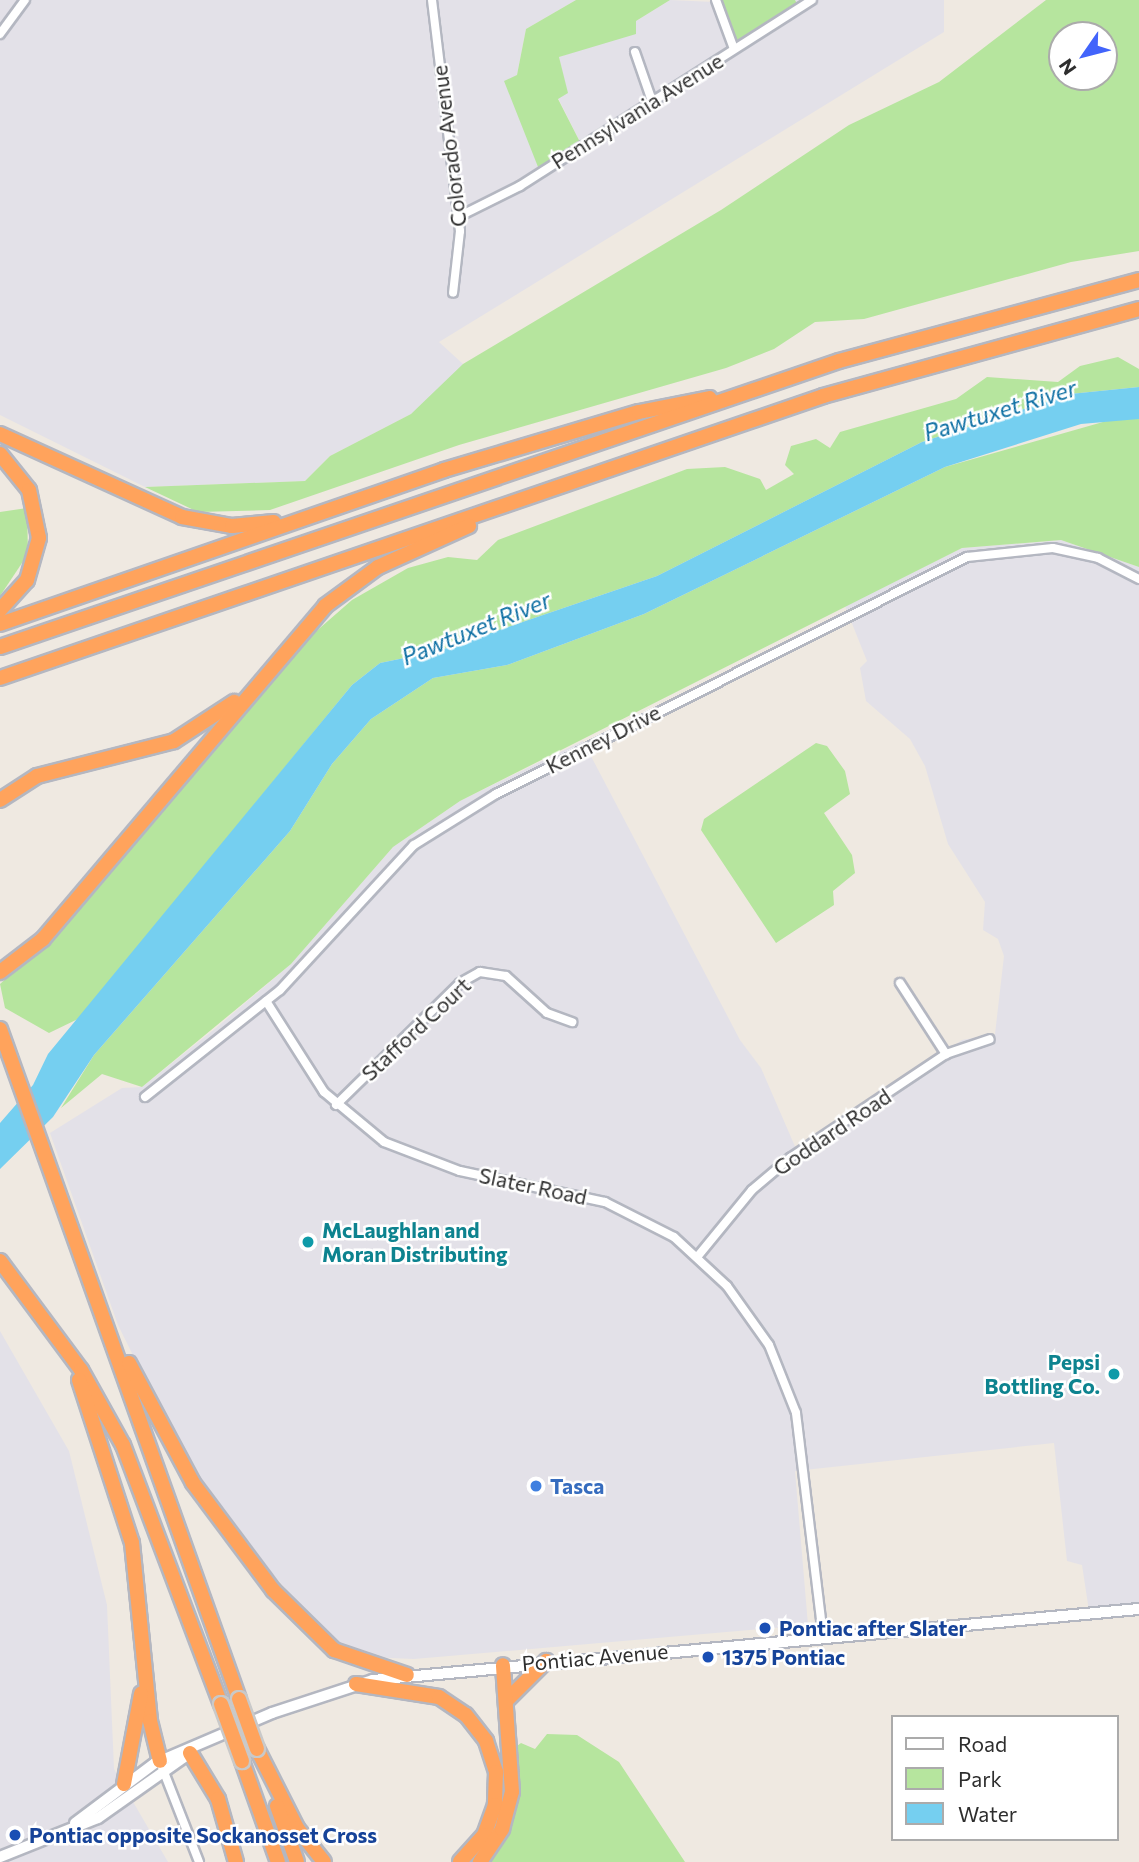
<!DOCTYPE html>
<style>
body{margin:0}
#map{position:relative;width:1139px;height:1862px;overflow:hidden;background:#efe9e1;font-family:Commissioner,sans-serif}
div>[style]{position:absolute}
.industrial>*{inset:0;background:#e3e1e8}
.green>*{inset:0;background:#b6e59e}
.water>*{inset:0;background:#75cff0}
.roads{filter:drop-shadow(2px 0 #b4b7c1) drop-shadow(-2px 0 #b4b7c1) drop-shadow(0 2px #b4b7c1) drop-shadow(0 -2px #b4b7c1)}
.street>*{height:8px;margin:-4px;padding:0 4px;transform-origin:4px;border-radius:4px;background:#fff}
.secondary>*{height:10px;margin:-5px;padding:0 5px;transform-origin:5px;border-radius:5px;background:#fff}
.highway>*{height:14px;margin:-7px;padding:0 7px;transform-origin:7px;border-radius:7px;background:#ffa35c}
.bridges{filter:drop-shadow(2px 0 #c9c9c9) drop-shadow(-2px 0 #c9c9c9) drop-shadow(0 2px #c9c9c9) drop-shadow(0 -2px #c9c9c9)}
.highway-bridge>*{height:14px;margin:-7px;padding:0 7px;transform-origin:7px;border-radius:7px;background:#ffa35c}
.dots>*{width:19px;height:19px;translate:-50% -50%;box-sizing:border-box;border:4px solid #fff;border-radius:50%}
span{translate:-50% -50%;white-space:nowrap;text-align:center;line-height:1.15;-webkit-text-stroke:5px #fff;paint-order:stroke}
.street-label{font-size:21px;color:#2e2e2e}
.culture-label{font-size:21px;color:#0d838f;font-weight:700}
.left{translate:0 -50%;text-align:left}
.right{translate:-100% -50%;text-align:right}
.shop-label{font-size:21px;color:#366cbe;font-weight:700}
.transit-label{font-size:21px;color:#164399;font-weight:700}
.water-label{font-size:23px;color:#0d6fa3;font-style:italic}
.legend{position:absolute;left:891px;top:1715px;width:228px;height:126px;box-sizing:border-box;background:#fff;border:2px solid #ababab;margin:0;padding:9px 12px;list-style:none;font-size:21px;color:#2e2e2e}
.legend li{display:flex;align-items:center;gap:14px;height:35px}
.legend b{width:35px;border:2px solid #ababab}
.north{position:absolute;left:1048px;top:21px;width:70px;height:70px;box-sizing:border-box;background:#fff;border:2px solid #ababab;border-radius:50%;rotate:235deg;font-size:19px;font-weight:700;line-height:28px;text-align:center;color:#2e2e2e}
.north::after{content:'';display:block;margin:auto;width:24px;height:32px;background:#4264fb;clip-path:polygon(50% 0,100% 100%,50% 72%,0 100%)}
</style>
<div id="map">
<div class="industrial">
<i style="clip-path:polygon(0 0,576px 0,526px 29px,517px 75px,581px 144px,558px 98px,567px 93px,559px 57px,632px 32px,636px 21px,670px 0,799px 6px,795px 0,944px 0,944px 32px,439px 342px,463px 364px,444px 389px,411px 414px,330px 456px,305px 481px,145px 487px,0 415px)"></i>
<i style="clip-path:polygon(1061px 540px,1139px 567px,1139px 1608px,1089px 1611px,1082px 1565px,1067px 1561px,1054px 1443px,795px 1471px,808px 1625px,414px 1659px,368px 1657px,336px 1643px,237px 1536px,182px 1454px,118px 1325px,50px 1133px,122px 1088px,142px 1087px,216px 1028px,291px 964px,393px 847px,460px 801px,583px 741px,740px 1040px,761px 1068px,797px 1151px,962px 1040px,995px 1034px,1004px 956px,998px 939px,983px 930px,985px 902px,948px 844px,925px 766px,910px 739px,866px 701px,860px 668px,867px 661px,845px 606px,962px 548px)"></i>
<i style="clip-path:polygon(0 1331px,69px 1451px,107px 1605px,114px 1769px,168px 1862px,0 1862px)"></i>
</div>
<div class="green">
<i style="clip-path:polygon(576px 0,670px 0,636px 21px,636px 34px,559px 57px,568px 93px,558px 99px,581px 144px,540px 172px,504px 81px,517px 75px,526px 29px)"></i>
<i style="clip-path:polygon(715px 0,795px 0,799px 7px,735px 48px)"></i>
<i style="clip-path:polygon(evenodd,1046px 0,1139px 0,1139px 251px,1071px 262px,864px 319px,815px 322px,774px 349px,726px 368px,459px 445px,270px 510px,198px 512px,145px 487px,305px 481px,330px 456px,411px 414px,463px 364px,721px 210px,849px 125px,939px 82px,1046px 0,1062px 35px,1104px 35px,1104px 77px,1062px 77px,1062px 35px)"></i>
<i style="clip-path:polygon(1118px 357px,1139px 369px,1139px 387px,1070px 394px,922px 442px,657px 576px,438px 651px,380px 663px,352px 685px,80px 1018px,49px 1033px,5px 1008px,0 984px,55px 935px,305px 641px,352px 600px,408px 568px,448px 557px,477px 560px,498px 540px,687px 469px,725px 467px,760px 479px,766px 490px,794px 474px,785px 465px,791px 446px,816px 439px,830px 448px,840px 432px,956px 399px,987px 377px,1058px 382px,1080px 366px)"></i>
<i style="clip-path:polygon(1124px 416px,1139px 419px,1139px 567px,1061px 540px,962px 548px,460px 801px,393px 847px,291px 964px,142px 1087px,102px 1074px,61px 1108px,94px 1055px,290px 831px,332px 764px,371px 719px,433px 678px,507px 665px,644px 614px,945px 467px)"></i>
<i style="clip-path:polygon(27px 508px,28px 554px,0 596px,0 512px)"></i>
<i style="clip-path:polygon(816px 743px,827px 746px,845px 771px,850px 794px,824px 813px,852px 855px,855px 873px,833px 891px,834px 905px,776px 943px,701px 830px,704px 819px)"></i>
<i style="clip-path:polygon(547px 1734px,577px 1735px,619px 1762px,685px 1862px,481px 1862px,499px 1834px,513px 1749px,521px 1743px,535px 1749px)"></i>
</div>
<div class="water">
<i style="clip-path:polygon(1139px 387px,1139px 419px,1081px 424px,945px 467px,644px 614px,507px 665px,433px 678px,371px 719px,332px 764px,290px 831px,94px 1055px,53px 1117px,0 1169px,0 1123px,33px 1085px,48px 1054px,352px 685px,380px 663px,438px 651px,657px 576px,922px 442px,1070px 394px)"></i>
</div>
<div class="roads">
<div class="street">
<i style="left:432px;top:0;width:233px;rotate:83.1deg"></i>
<i style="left:460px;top:231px;width:62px;rotate:96.4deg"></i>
<i style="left:716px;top:0;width:52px;rotate:69.8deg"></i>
<i style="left:0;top:34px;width:42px;rotate:-53.7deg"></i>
<i style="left:635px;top:52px;width:52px;rotate:70.9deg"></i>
<i style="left:458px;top:217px;width:69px;rotate:-26.6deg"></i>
<i style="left:520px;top:186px;width:346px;rotate:-32.5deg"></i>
<i style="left:900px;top:983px;width:85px;rotate:57.1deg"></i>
<i style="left:266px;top:1001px;width:108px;rotate:57.5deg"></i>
<i style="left:324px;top:1092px;width:78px;rotate:39.8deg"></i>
<i style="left:384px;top:1142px;width:81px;rotate:20.9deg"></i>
<i style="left:460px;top:1171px;width:148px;rotate:12.1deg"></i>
<i style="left:605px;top:1202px;width:77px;rotate:26.9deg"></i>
<i style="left:674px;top:1237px;width:72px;rotate:42.8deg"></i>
<i style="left:727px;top:1286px;width:72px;rotate:54.6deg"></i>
<i style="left:769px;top:1345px;width:73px;rotate:68.3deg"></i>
<i style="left:796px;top:1413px;width:225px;rotate:83.1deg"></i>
<i style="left:145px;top:1097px;width:172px;rotate:-38.4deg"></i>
<i style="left:280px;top:990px;width:197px;rotate:-47.3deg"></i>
<i style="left:414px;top:845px;width:97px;rotate:-31.9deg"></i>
<i style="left:496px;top:794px;width:527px;rotate:-26.71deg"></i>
<i style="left:967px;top:557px;width:86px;rotate:-6deg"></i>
<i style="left:1053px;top:548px;width:46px;rotate:12.5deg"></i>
<i style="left:1098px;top:558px;width:46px;rotate:27.1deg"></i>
<i style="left:336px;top:1105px;width:174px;rotate:-44.5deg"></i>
<i style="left:460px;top:983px;width:23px;rotate:-29deg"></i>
<i style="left:480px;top:972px;width:26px;rotate:9deg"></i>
<i style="left:506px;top:976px;width:55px;rotate:42.1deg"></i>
<i style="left:547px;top:1013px;width:27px;rotate:20deg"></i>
<i style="left:698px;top:1256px;width:85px;rotate:-50.7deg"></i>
<i style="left:752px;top:1190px;width:50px;rotate:-40.1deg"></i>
<i style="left:790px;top:1158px;width:187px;rotate:-33.7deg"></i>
<i style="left:946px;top:1054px;width:46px;rotate:-18.8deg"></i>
<i style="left:162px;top:1767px;width:102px;rotate:68.7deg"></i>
</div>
<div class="secondary">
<i style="left:75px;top:1823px;width:100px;rotate:-36.9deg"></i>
<i style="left:155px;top:1763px;width:127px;rotate:-23.1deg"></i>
<i style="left:272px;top:1713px;width:106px;rotate:-18.1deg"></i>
<i style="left:373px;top:1680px;width:769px;rotate:-5.3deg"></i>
<i style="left:0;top:1857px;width:105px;rotate:-21.7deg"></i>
<i style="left:98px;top:1818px;width:113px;rotate:-35.2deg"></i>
</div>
<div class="highway">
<i style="left:0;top:434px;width:200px;rotate:24.5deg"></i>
<i style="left:182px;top:517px;width:51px;rotate:10.2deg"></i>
<i style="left:232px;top:526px;width:42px;rotate:-5.4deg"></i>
<i style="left:0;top:454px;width:46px;rotate:51.1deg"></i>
<i style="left:29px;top:490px;width:49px;rotate:78.2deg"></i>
<i style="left:39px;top:538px;width:44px;rotate:105.9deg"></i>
<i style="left:27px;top:580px;width:40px;rotate:132deg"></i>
<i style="left:0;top:624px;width:470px;rotate:-19.1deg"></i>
<i style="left:444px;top:470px;width:203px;rotate:-16.6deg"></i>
<i style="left:639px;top:412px;width:72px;rotate:-11.2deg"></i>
<i style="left:0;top:647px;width:886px;rotate:-18.82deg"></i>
<i style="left:839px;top:361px;width:311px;rotate:-15.1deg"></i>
<i style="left:0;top:678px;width:870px;rotate:-18.91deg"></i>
<i style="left:823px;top:396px;width:328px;rotate:-15.4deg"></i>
<i style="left:0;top:800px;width:44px;rotate:-33deg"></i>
<i style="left:37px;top:776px;width:141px;rotate:-14.3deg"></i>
<i style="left:174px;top:741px;width:72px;rotate:-33deg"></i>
<i style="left:0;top:972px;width:54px;rotate:-37.5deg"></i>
<i style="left:43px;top:939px;width:436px;rotate:-49.7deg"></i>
<i style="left:325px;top:606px;width:66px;rotate:-36.3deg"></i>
<i style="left:378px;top:567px;width:100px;rotate:-24.3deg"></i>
<i style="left:0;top:1029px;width:711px;rotate:70.37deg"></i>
<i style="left:0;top:1261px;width:136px;rotate:53.4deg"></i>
<i style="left:81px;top:1370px;width:86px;rotate:60.8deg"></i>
<i style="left:123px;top:1445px;width:277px;rotate:69.3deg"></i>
<i style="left:129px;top:1363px;width:136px;rotate:61.9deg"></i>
<i style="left:193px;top:1483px;width:134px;rotate:53.2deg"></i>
<i style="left:273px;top:1590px;width:86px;rotate:44.5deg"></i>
<i style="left:334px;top:1650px;width:77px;rotate:18.9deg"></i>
<i style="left:79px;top:1380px;width:171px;rotate:72deg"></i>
<i style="left:132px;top:1543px;width:179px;rotate:84.2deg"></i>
<i style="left:150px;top:1721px;width:41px;rotate:76deg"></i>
<i style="left:356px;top:1684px;width:84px;rotate:8.9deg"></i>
<i style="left:439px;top:1697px;width:32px;rotate:34deg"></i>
<i style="left:466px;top:1715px;width:33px;rotate:52deg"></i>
<i style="left:486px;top:1741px;width:33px;rotate:72deg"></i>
<i style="left:496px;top:1772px;width:33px;rotate:92deg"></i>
<i style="left:495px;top:1805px;width:32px;rotate:110deg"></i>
<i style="left:484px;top:1835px;width:36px;rotate:132deg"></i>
<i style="left:506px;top:1701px;width:57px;rotate:-45deg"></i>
<i style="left:257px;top:1749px;width:89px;rotate:63.1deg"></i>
<i style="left:297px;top:1828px;width:43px;rotate:51.5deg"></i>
<i style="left:190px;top:1753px;width:54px;rotate:58.7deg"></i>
<i style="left:218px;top:1799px;width:66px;rotate:74.1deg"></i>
<i style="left:242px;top:1761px;width:107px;rotate:70.4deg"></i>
<i style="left:124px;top:1784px;width:92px;rotate:-79.3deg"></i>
<i style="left:277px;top:1806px;width:59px;rotate:70.3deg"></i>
<i style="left:480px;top:1862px;width:40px;rotate:-56deg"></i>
<i style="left:502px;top:1829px;width:38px;rotate:-75deg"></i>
<i style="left:512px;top:1792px;width:127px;rotate:-94.1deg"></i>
</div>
</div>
<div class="bridges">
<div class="highway-bridge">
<i style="left:239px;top:1699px;width:53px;rotate:70.2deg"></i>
<i style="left:221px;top:1704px;width:61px;rotate:69.8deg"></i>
</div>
</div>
<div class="dots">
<i style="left:308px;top:1242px;background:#0f9aa8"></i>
<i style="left:1114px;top:1374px;background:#0f9aa8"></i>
<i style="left:536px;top:1486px;background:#3f7fe0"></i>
<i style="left:765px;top:1628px;background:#1a4fb4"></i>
<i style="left:708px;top:1657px;background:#1a4fb4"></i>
<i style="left:15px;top:1835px;background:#1a4fb4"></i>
</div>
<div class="street-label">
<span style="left:637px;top:111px;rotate:-32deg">Pennsylvania Avenue</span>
<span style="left:449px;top:146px;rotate:-97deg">Colorado Avenue</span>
<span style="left:603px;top:739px;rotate:-27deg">Kenney Drive</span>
<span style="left:416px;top:1029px;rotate:-43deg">Stafford Court</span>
<span style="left:832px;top:1132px;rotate:-34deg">Goddard Road</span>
<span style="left:533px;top:1186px;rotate:12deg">Slater Road</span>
<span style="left:595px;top:1657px;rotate:-5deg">Pontiac Avenue</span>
</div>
<div class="culture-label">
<span class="left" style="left:322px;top:1242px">McLaughlan and<br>Moran Distributing</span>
<span class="right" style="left:1100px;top:1374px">Pepsi<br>Bottling Co.</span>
</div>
<div class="shop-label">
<span class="left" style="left:550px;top:1486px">Tasca</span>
</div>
<div class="transit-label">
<span class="left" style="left:779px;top:1628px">Pontiac after Slater</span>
<span class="left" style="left:722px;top:1657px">1375 Pontiac</span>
<span class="left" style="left:29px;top:1835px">Pontiac opposite Sockanosset Cross</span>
</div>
<div class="water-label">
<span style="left:1000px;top:410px;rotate:-17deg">Pawtuxet River</span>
<span style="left:476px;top:628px;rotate:-22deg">Pawtuxet River</span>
</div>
<ul class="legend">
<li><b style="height:9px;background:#fff"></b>Road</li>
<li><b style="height:19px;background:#b6e59e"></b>Park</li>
<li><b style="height:19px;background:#75cff0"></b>Water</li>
</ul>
<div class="north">N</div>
</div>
